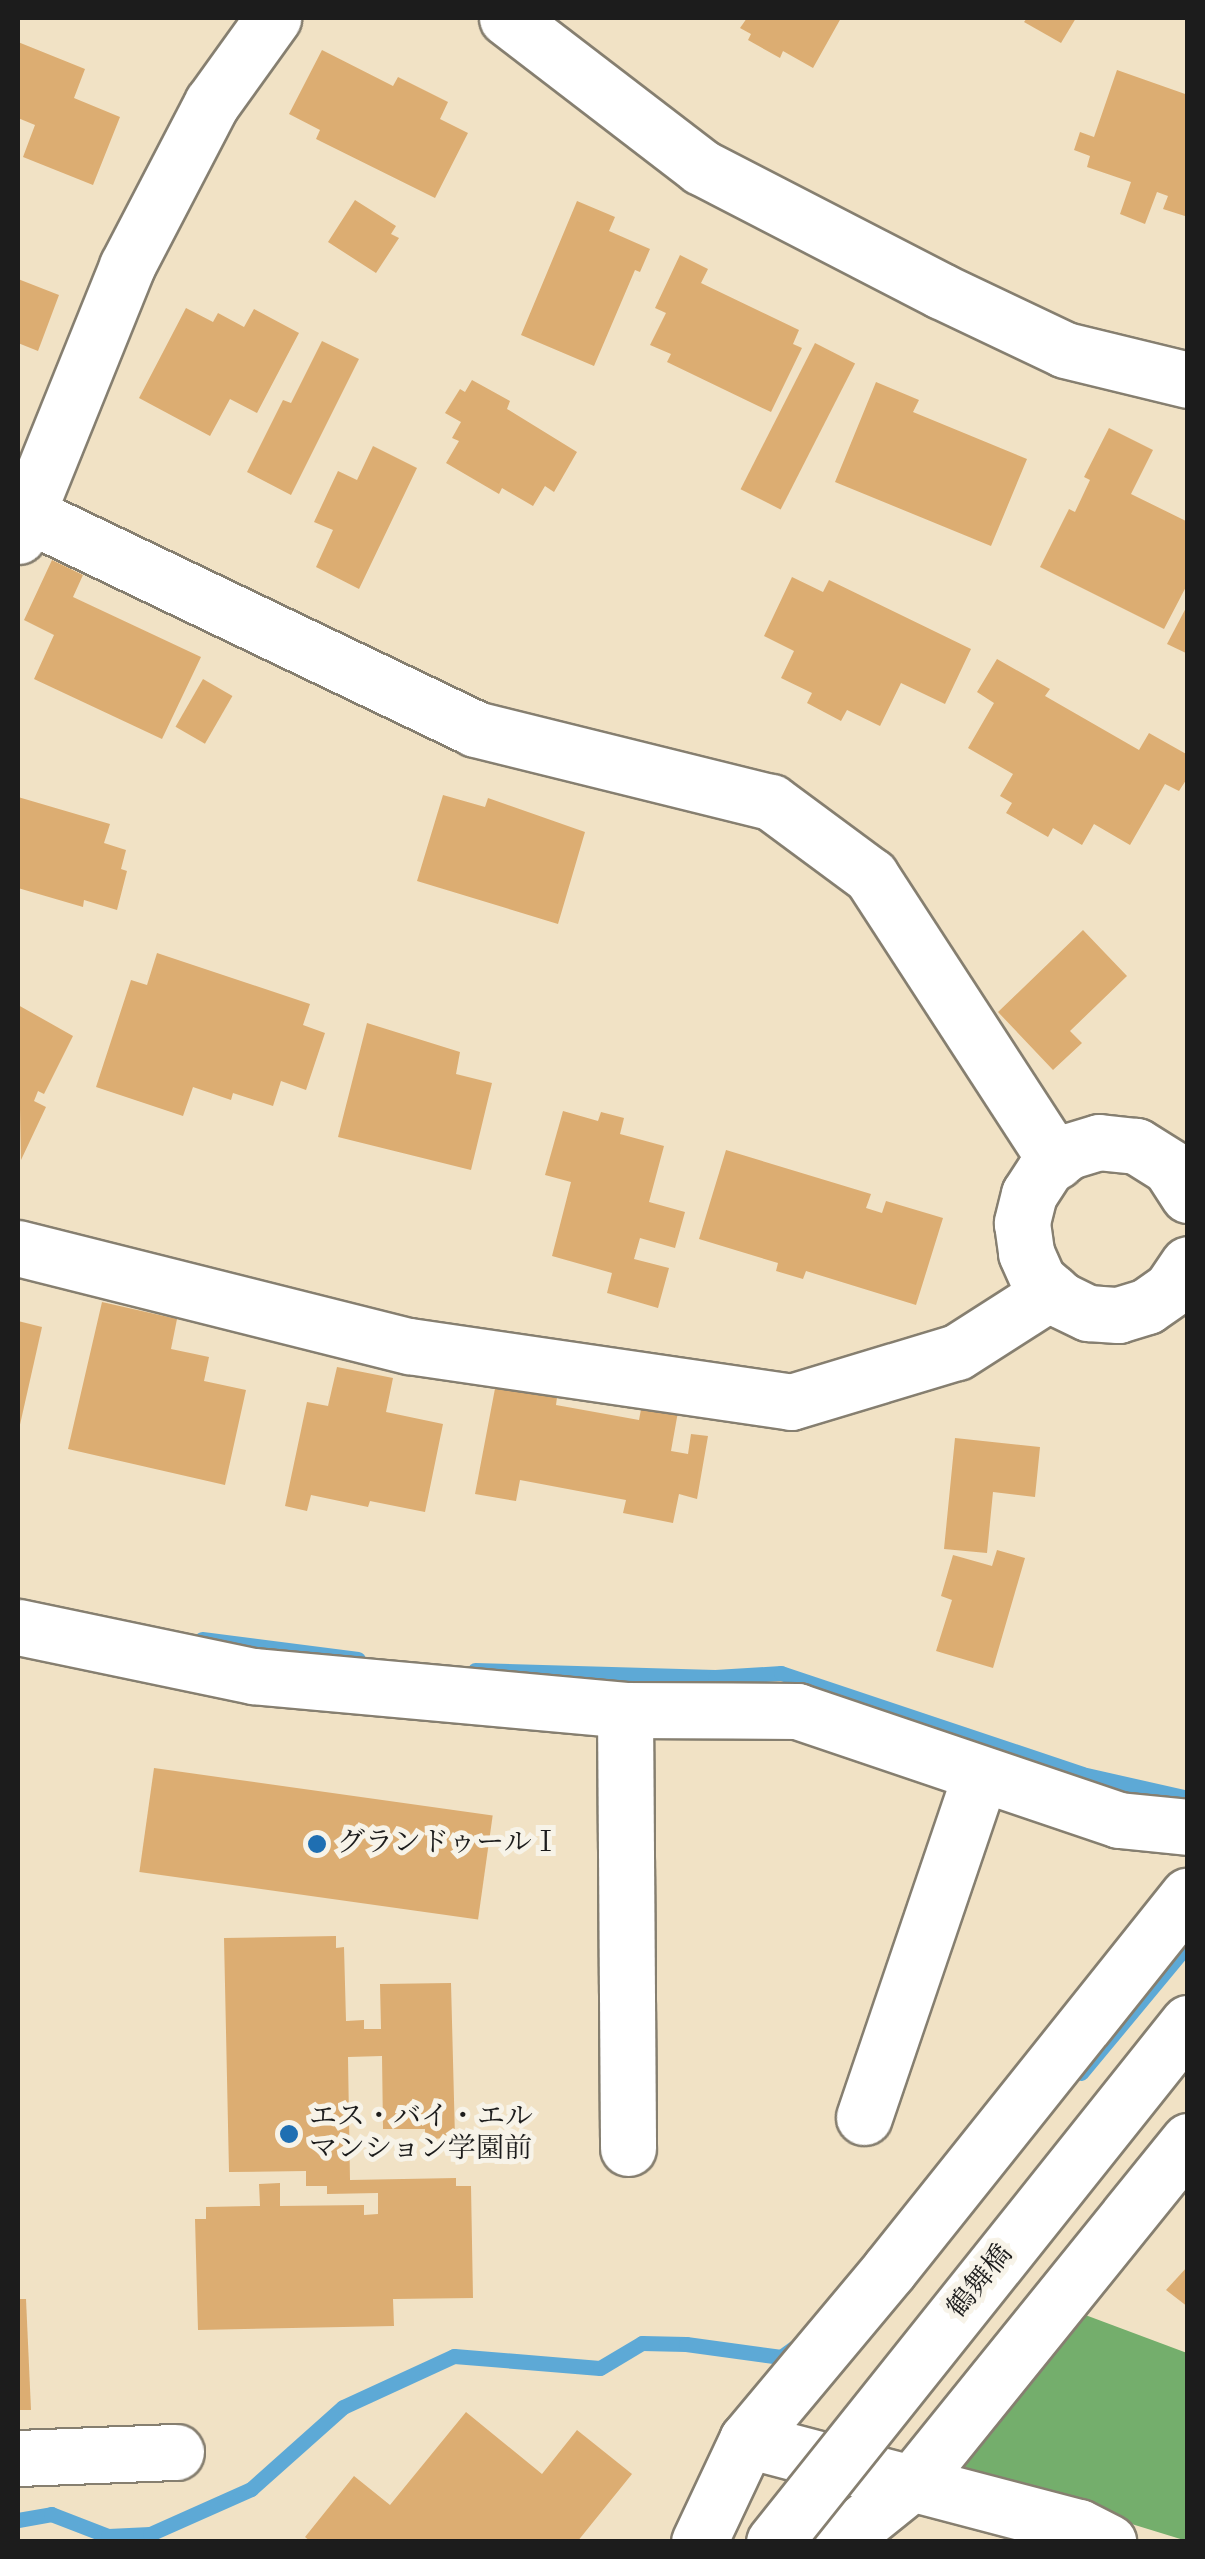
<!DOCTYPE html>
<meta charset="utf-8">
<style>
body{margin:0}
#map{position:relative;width:1205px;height:2559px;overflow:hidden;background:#f1e2c5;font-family:"Old Standard TT","Noto Serif JP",serif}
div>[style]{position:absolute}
.forest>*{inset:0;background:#74ae6c}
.stream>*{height:15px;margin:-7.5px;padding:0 7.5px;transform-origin:7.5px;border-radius:7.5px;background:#5da9d6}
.building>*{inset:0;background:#dcad72;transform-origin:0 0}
.roads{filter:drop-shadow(2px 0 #867f70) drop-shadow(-2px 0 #867f70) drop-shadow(0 2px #867f70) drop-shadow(0 -2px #867f70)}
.minor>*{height:55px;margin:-27.5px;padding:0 27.5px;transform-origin:27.5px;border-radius:27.5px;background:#fff}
.bridges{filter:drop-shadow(2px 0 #867f70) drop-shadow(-2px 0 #867f70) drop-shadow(0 2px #867f70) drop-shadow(0 -2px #867f70)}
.minor-bridge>*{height:55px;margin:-27.5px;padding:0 27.5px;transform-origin:27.5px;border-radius:27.5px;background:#fff}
.dots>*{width:28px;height:28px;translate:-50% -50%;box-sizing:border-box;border:5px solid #f7f3e8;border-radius:50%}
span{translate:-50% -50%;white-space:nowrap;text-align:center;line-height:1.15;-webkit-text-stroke:10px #f7f3e8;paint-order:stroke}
.poi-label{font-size:28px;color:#1c1c1c}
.left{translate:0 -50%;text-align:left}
.street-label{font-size:28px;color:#1c1c1c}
.frame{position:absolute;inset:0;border:20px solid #1c1c1c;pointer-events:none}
</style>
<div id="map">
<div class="forest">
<i style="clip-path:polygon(1080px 2313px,1187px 2353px,1187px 2541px,946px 2467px)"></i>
</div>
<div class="stream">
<i style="left:202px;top:1639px;width:157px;rotate:7.3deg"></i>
<i style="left:475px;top:1670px;width:240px;rotate:1.7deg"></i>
<i style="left:715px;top:1677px;width:66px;rotate:-3.5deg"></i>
<i style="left:781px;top:1673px;width:317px;rotate:18.5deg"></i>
<i style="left:1082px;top:1774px;width:109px;rotate:12.8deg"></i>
<i style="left:1081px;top:2073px;width:168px;rotate:-50.3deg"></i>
<i style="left:18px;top:2520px;width:34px;rotate:-10deg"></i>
<i style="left:51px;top:2514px;width:61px;rotate:21.1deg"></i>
<i style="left:108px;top:2536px;width:42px;rotate:-2.7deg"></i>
<i style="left:150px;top:2534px;width:111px;rotate:-24deg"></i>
<i style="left:251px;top:2489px;width:123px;rotate:-41.7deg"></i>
<i style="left:343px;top:2407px;width:122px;rotate:-24.7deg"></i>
<i style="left:454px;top:2356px;width:146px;rotate:4.7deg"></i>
<i style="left:600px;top:2368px;width:49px;rotate:-30.8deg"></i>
<i style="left:642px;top:2343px;width:44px;rotate:1.3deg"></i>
<i style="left:686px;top:2344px;width:96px;rotate:7.8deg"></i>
<i style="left:781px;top:2357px;width:17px;rotate:-36deg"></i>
</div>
<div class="building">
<i style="clip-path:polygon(747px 18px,841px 18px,813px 68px,783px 51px,780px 58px,748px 40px,751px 34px,740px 28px)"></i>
<i style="clip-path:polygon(1027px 18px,1076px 18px,1061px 43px,1024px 22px)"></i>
<i style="clip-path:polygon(18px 42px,85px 69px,74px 98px,120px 117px,93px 185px,23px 157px,35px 125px,18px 118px)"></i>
<i style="clip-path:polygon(322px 50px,393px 86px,398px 77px,448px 102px,440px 119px,468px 133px,435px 198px,316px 139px,320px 130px,289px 114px)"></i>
<i style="clip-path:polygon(1117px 70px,1188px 95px,1188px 217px,1163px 209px,1168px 196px,1157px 192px,1145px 224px,1120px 214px,1131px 182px,1087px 167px,1090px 156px,1074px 150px,1080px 132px,1094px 137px)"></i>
<i style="clip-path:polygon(355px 200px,396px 226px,391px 234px,399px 238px,376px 273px,328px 242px)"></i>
<i style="clip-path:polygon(577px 201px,615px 217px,609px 231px,650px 249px,640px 272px,635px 270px,594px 366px,521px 335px)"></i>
<i style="clip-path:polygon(680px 255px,708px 269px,701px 283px,799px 330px,793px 344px,802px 348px,771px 412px,667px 362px,671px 354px,650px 345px,666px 313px,655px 308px)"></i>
<i style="clip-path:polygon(18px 279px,59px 295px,38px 351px,18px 343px)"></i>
<i style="clip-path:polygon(186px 308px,213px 322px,218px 313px,244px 327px,254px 309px,299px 333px,257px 413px,230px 399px,210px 436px,139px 398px)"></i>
<i style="clip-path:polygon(322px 341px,359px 359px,291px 495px,247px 472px,283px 400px,291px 403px)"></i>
<i style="left:815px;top:343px;width:45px;height:164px;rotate:27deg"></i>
<i style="clip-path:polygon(472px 380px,510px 401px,507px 409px,577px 452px,554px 492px,545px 486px,533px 506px,502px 488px,499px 494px,446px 463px,459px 441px,452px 438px,461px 422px,445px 413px,460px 389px,465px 392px)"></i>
<i style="clip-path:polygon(876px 382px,919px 400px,913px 412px,1027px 459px,991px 546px,835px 482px)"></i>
<i style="clip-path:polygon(1109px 428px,1153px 450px,1131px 494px,1188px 522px,1188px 583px,1164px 629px,1040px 567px,1069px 509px,1075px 512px,1090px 480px,1084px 477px)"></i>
<i style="clip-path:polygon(373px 446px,417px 468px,359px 589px,316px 567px,333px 530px,314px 522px,338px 471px,357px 480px)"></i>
<i style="clip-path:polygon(52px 560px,83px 575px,73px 597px,201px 657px,162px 739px,34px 679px,54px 635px,24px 620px)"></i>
<i style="clip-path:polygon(792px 577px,823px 592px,829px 580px,971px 649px,945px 704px,901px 683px,880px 726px,847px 710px,841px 721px,807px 703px,812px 693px,781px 678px,794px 651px,764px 636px)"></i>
<i style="clip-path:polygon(1188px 604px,1188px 654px,1167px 644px)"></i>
<i style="clip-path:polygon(997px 659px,1050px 689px,1045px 696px,1139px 750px,1149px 733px,1188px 755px,1188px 777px,1179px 791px,1165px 784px,1130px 845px,1094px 824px,1082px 845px,1053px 828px,1048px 837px,1006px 813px,1012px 803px,1000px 796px,1013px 774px,968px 748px,994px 703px,977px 692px)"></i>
<i style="left:203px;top:679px;width:34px;height:55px;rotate:30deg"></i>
<i style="clip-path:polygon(443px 795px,485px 807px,488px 798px,585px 832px,558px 924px,417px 881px)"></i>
<i style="clip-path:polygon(18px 797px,110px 824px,104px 843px,126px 850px,121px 869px,127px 871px,117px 910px,84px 900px,83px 907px,18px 888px)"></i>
<i style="clip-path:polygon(1083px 930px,1127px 976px,1070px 1031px,1082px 1043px,1053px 1070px,998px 1012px)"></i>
<i style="clip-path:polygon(157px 953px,310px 1004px,303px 1025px,325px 1033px,306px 1090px,281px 1081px,273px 1106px,233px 1093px,231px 1100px,193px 1087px,183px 1116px,96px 1087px,131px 980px,147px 985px)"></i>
<i style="clip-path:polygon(18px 1005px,73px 1036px,44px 1094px,38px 1091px,34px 1101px,46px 1107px,21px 1160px)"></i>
<i style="clip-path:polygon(367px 1023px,460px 1052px,456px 1074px,492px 1083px,471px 1170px,338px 1137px)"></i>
<i style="clip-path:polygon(563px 1111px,598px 1121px,601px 1112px,624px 1118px,620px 1134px,664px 1146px,649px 1202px,685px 1212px,675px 1248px,640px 1238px,634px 1259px,669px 1268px,658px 1308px,607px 1293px,612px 1273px,552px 1256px,571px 1182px,545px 1175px)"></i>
<i style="clip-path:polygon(726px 1150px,871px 1194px,866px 1208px,882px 1213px,886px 1201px,943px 1218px,916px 1305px,806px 1271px,803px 1279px,776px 1271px,778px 1263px,699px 1239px)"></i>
<i style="clip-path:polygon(102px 1302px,177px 1319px,171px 1349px,209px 1357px,204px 1381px,246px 1390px,225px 1485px,68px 1449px)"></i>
<i style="clip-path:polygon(18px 1321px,42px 1327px,19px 1429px,18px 1428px)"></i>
<i style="clip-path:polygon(337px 1367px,393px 1378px,386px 1412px,443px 1424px,425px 1512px,370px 1501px,368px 1507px,311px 1495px,307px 1511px,285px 1506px,307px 1402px,328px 1406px)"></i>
<i style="clip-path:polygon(497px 1378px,558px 1390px,556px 1405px,639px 1420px,643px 1399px,679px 1406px,671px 1451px,688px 1454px,691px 1434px,708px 1436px,697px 1499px,679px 1494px,673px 1523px,623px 1513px,626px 1500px,520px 1480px,516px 1501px,475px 1494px)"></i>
<i style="clip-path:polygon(955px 1438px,1040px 1447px,1035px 1497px,993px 1492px,987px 1553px,944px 1549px)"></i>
<i style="clip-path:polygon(997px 1550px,1025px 1558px,993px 1668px,936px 1651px,952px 1600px,941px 1596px,953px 1555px,992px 1566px)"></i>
<i style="left:154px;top:1768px;width:342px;height:105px;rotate:8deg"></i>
<i style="clip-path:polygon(336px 1936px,336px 1948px,344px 1947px,346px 2021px,364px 2020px,364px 2029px,381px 2029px,380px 1984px,451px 1983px,455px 2138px,425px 2139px,425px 2129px,383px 2129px,382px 2056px,348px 2057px,350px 2180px,456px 2178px,456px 2186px,471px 2186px,473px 2298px,393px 2299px,394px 2326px,198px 2330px,195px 2219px,206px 2219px,206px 2207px,260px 2206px,259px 2184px,280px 2183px,280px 2206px,364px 2205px,364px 2215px,378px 2214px,378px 2193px,327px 2194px,327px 2186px,306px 2186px,306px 2171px,229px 2172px,224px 1938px)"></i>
<i style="clip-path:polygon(1188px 2266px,1188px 2307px,1166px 2290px)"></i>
<i style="clip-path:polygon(18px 2299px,26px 2299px,31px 2410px,18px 2410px)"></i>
<i style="clip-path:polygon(466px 2412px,542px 2474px,577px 2430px,632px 2474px,577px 2542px,311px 2542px,305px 2537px,354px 2476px,390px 2505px)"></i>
</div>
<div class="roads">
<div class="minor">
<i style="left:507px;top:18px;width:245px;rotate:37.5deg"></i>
<i style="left:701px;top:167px;width:270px;rotate:27.3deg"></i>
<i style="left:941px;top:291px;width:137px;rotate:25.4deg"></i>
<i style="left:1065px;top:350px;width:127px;rotate:13.7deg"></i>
<i style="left:25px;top:513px;width:499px;rotate:25.6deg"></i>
<i style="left:475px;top:729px;width:305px;rotate:13.9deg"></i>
<i style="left:771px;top:802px;width:124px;rotate:36.5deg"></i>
<i style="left:871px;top:876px;width:340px;rotate:57deg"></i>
<i style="left:18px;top:536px;width:291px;rotate:-68deg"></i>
<i style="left:127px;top:266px;width:184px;rotate:-62.5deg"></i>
<i style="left:212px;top:103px;width:105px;rotate:-54.3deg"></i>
<i style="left:1188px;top:1195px;width:33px;rotate:-123deg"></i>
<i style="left:1170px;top:1167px;width:40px;rotate:-148deg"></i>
<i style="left:1136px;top:1146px;width:37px;rotate:-174deg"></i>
<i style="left:1099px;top:1142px;width:31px;rotate:163deg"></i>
<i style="left:1069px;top:1151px;width:29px;rotate:144deg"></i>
<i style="left:1046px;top:1168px;width:31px;rotate:123deg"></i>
<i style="left:1029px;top:1194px;width:30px;rotate:104deg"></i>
<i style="left:1022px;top:1223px;width:30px;rotate:82deg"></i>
<i style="left:1026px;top:1253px;width:30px;rotate:66deg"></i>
<i style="left:1038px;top:1280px;width:30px;rotate:41deg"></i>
<i style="left:1061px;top:1300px;width:30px;rotate:26deg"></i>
<i style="left:1088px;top:1313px;width:30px;rotate:4deg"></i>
<i style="left:1118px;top:1315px;width:30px;rotate:-17deg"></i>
<i style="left:1147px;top:1306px;width:29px;rotate:-35deg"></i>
<i style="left:1171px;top:1289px;width:30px;rotate:-56deg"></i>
<i style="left:18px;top:1248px;width:403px;rotate:14.1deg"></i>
<i style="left:409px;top:1346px;width:386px;rotate:8.3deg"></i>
<i style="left:791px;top:1402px;width:173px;rotate:-16.8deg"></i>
<i style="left:957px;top:1352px;width:112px;rotate:-32.6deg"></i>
<i style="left:18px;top:1627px;width:240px;rotate:11.8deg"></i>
<i style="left:253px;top:1676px;width:374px;rotate:5.2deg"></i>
<i style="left:625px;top:1710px;width:172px;rotate:0.3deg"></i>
<i style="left:797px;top:1711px;width:340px;rotate:18.7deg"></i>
<i style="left:1119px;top:1820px;width:69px;rotate:5.8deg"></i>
<i style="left:625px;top:1710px;width:438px;rotate:89.6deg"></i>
<i style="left:864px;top:2117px;width:360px;rotate:-71.2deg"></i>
<i style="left:747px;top:2440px;width:343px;rotate:14.7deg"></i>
<i style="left:1079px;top:2527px;width:33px;rotate:27deg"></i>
<i style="left:18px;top:2458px;width:158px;rotate:-2.2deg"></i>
<i style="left:699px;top:2542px;width:113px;rotate:-64.8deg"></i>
<i style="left:747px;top:2440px;width:222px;rotate:-50.1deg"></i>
<i style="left:889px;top:2270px;width:479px;rotate:-51.4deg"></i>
<i style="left:838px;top:2542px;width:97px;rotate:-38.8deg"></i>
<i style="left:914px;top:2481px;width:437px;rotate:-51.1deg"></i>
</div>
</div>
<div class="bridges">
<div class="minor-bridge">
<i style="left:774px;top:2542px;width:664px;rotate:-51.42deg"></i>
</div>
</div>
<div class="dots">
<i style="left:317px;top:1844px;background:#1f6fb2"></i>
<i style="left:289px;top:2134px;background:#1f6fb2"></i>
</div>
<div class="poi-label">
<span class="left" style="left:337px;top:1844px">グランドゥールⅠ</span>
<span class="left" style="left:309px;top:2134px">エス・バイ・エル<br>マンション学園前</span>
</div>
<div class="street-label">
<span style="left:981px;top:2282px;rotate:-51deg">鶴舞橋</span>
</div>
<div class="frame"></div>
</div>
